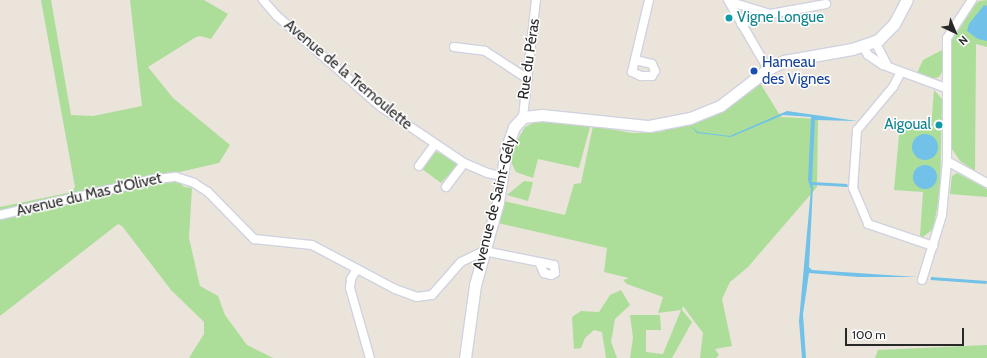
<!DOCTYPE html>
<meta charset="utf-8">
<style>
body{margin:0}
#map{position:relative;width:987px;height:358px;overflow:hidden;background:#eae4da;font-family:Cabin,sans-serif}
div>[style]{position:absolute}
.green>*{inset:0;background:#acde99}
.water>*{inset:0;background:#71c1e8;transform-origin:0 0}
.round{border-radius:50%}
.roads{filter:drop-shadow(1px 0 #d0d2e0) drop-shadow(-1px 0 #d0d2e0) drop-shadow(0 1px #d0d2e0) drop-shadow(0 -1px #d0d2e0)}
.street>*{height:8px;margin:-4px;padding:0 4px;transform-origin:4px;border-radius:4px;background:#fff}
.secondary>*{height:11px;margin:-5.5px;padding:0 5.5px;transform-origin:5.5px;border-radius:5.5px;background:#fff}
.dots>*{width:11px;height:11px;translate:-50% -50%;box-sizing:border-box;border:2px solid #fff;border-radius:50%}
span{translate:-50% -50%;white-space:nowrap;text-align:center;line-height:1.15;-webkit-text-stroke:3px #fff;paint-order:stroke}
.culture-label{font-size:15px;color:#0d838f}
.left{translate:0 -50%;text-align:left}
.right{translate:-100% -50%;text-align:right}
.street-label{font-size:15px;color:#282828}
.transit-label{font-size:15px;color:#164399}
.north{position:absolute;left:935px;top:12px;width:40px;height:40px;-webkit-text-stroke:3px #fff;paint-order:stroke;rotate:136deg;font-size:11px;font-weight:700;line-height:16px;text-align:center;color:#282828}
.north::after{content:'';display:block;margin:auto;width:14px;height:18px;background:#282828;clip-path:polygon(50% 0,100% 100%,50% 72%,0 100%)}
.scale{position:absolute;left:845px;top:328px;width:119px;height:18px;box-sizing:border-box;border:2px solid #282828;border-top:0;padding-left:5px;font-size:12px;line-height:14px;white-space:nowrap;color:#282828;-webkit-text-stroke:3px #fff;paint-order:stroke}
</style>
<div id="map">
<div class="green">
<i style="clip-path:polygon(41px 0,51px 0,71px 115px,93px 116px,142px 106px,130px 0,204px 0,228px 14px,211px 39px,200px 36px,196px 37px,148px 67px,173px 98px,230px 145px,219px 163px,0 213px,0 207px,72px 192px,75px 187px)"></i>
<i style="clip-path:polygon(987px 0,987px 47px,976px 44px,975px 171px,960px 161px,952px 149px,952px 40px,975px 5px,979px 1px)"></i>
<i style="clip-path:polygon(942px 50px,942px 72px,939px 77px,932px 79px,917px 73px,923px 60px)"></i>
<i style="clip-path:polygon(760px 83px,781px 117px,818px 119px,817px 187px,748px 267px,730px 282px,722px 299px,732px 346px,715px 349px,719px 355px,716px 358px,700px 358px,703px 333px,683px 306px,682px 310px,692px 322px,672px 358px,630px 358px,633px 338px,630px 315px,660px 315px,661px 330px,646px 330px,646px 352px,663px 354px,681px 310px,658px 313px,663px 297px,627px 284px,623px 280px,629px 278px,604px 272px,607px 248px,498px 223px,504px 201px,565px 215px,574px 184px,581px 183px,593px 126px,632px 133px,660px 132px,719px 112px)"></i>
<i style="clip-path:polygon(934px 90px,942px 99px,940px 193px,933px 229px,923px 237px,920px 236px,923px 192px,894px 190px,900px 124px,931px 128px)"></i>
<i style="clip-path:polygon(539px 120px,563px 121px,590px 127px,579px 168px,538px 159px,533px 178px,516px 172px,510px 160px,512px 149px,525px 127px)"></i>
<i style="clip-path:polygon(435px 151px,455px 161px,458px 165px,441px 183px,422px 169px)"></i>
<i style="clip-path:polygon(957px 173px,987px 189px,987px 197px,950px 194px,952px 176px)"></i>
<i style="clip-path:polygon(177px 180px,184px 187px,192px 188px,189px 238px,200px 286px,218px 296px,225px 315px,247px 345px,273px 358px,189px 358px,204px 334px,204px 322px,171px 290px,122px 226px,118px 224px,0 316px,0 217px,146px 183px)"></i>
<i style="clip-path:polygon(524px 181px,533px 182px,528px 201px,507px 195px)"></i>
<i style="clip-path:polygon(621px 290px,630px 305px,615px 319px,611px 342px,617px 358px,606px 358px,602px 332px,594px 330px,585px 338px,581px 348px,574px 349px,572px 317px,581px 311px,599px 312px,610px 295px)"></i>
<i style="clip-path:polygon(987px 345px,987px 358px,875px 358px,878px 350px)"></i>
</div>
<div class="water">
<i style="clip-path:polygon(984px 5px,987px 6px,987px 41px,978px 39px,967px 31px,969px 24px)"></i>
<i style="clip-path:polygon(787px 111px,857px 121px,815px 120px,812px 182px,847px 184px,848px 187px,813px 185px,809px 267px,812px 270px,917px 277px,859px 277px,809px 273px,803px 314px,806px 358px,802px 358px,799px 321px,811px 189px,808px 180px,811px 117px,783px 115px,731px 137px,697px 133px,691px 126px,698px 132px,730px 136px)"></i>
<i class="round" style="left:912px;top:134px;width:26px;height:26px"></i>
<i class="round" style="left:913px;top:165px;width:24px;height:24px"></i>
<i style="left:931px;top:277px;width:56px;height:3px;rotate:4deg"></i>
</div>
<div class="roads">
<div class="street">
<i style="left:263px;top:0;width:21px;rotate:49deg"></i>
<i style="left:277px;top:16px;width:138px;rotate:41.2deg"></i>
<i style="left:381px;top:107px;width:100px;rotate:34deg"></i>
<i style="left:464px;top:163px;width:25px;rotate:23deg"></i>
<i style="left:487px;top:173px;width:15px;rotate:11deg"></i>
<i style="left:728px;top:0;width:80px;rotate:59.9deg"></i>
<i style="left:972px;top:0;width:45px;rotate:123.3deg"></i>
<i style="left:947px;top:38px;width:123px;rotate:90deg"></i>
<i style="left:947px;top:161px;width:46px;rotate:28.8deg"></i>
<i style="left:731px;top:2px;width:41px;rotate:17.1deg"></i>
<i style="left:741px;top:24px;width:31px;rotate:-19deg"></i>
<i style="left:770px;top:14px;width:57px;rotate:-10.1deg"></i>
<i style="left:875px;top:42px;width:27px;rotate:62deg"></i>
<i style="left:863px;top:46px;width:10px;rotate:61deg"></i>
<i style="left:868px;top:55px;width:18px;rotate:34deg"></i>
<i style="left:883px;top:65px;width:67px;rotate:20.1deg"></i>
<i style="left:454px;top:47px;width:31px;rotate:7deg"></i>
<i style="left:485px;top:51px;width:51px;rotate:33.1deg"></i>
<i style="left:635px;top:60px;width:17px;rotate:13deg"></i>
<i style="left:652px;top:64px;width:8px;rotate:67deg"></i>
<i style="left:655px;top:71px;width:6px;rotate:121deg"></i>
<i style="left:652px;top:76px;width:11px;rotate:180deg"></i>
<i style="left:641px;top:76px;width:10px;rotate:-156deg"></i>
<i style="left:632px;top:72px;width:74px;rotate:-76.7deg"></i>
<i style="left:901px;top:72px;width:17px;rotate:118deg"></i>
<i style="left:893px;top:87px;width:56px;rotate:129.9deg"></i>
<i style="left:857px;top:130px;width:58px;rotate:93.9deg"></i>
<i style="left:853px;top:188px;width:39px;rotate:67deg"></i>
<i style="left:868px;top:224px;width:69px;rotate:18.7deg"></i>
<i style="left:523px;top:117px;width:118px;rotate:-83.7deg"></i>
<i style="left:419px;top:166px;width:27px;rotate:-54deg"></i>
<i style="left:446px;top:187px;width:30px;rotate:-53deg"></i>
<i style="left:0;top:215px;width:154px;rotate:-13.1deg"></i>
<i style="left:150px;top:180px;width:26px;rotate:-7deg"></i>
<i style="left:176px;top:177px;width:19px;rotate:18deg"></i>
<i style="left:194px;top:183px;width:17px;rotate:33deg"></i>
<i style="left:208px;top:192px;width:66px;rotate:45.6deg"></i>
<i style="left:254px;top:239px;width:58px;rotate:5.9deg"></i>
<i style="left:312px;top:245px;width:94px;rotate:27.9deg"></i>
<i style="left:395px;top:289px;width:23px;rotate:20deg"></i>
<i style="left:417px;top:297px;width:15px;rotate:-8deg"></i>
<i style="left:432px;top:295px;width:44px;rotate:-48.7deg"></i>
<i style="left:461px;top:262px;width:25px;rotate:-26deg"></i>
<i style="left:484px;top:251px;width:71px;rotate:11.3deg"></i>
<i style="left:554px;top:265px;width:8px;rotate:83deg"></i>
<i style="left:555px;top:273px;width:4px;rotate:153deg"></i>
<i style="left:551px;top:275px;width:7px;rotate:-164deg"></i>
<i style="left:544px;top:273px;width:12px;rotate:-114deg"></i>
<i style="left:357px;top:269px;width:12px;rotate:121deg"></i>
<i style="left:351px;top:279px;width:9px;rotate:96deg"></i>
<i style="left:350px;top:288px;width:73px;rotate:74.1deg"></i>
<i style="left:922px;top:280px;width:68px;rotate:-72.9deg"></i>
<i style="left:942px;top:215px;width:54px;rotate:-84.7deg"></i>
</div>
<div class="secondary">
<i style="left:465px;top:358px;width:74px;rotate:-82.2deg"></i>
<i style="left:475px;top:285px;width:86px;rotate:-74.5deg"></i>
<i style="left:498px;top:202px;width:53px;rotate:-81.3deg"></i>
<i style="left:506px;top:150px;width:24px;rotate:-71deg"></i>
<i style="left:514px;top:127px;width:13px;rotate:-48deg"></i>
<i style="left:523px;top:117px;width:19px;rotate:-6deg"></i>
<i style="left:542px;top:115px;width:108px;rotate:5.9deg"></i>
<i style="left:649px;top:126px;width:42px;rotate:-11deg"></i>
<i style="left:690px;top:118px;width:32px;rotate:-22deg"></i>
<i style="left:720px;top:106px;width:61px;rotate:-37.6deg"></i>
<i style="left:768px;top:69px;width:18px;rotate:-27deg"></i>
<i style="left:784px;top:61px;width:69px;rotate:-10deg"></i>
<i style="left:852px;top:49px;width:28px;rotate:-19deg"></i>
<i style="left:878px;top:40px;width:23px;rotate:-45deg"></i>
<i style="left:894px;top:24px;width:27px;rotate:-62deg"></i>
</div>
</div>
<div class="dots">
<i style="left:729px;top:18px;background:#0f9aa8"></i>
<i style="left:754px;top:71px;background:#1a4fb4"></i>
<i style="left:939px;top:125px;background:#0f9aa8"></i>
</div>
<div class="culture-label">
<span class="left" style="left:737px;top:18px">Vigne Longue</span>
<span class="right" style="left:931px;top:125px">Aigoual</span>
</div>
<div class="street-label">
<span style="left:529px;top:59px;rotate:-82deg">Rue du Péras</span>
<span style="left:348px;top:75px;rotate:40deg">Avenue de la Tremoulette</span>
<span style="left:89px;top:195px;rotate:-13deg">Avenue du Mas d'Olivet</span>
<span style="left:495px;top:203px;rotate:-76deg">Avenue de Saint-Gély</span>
</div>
<div class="transit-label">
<span class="left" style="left:762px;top:71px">Hameau<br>des Vignes</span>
</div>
<div class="north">N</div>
<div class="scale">100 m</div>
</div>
